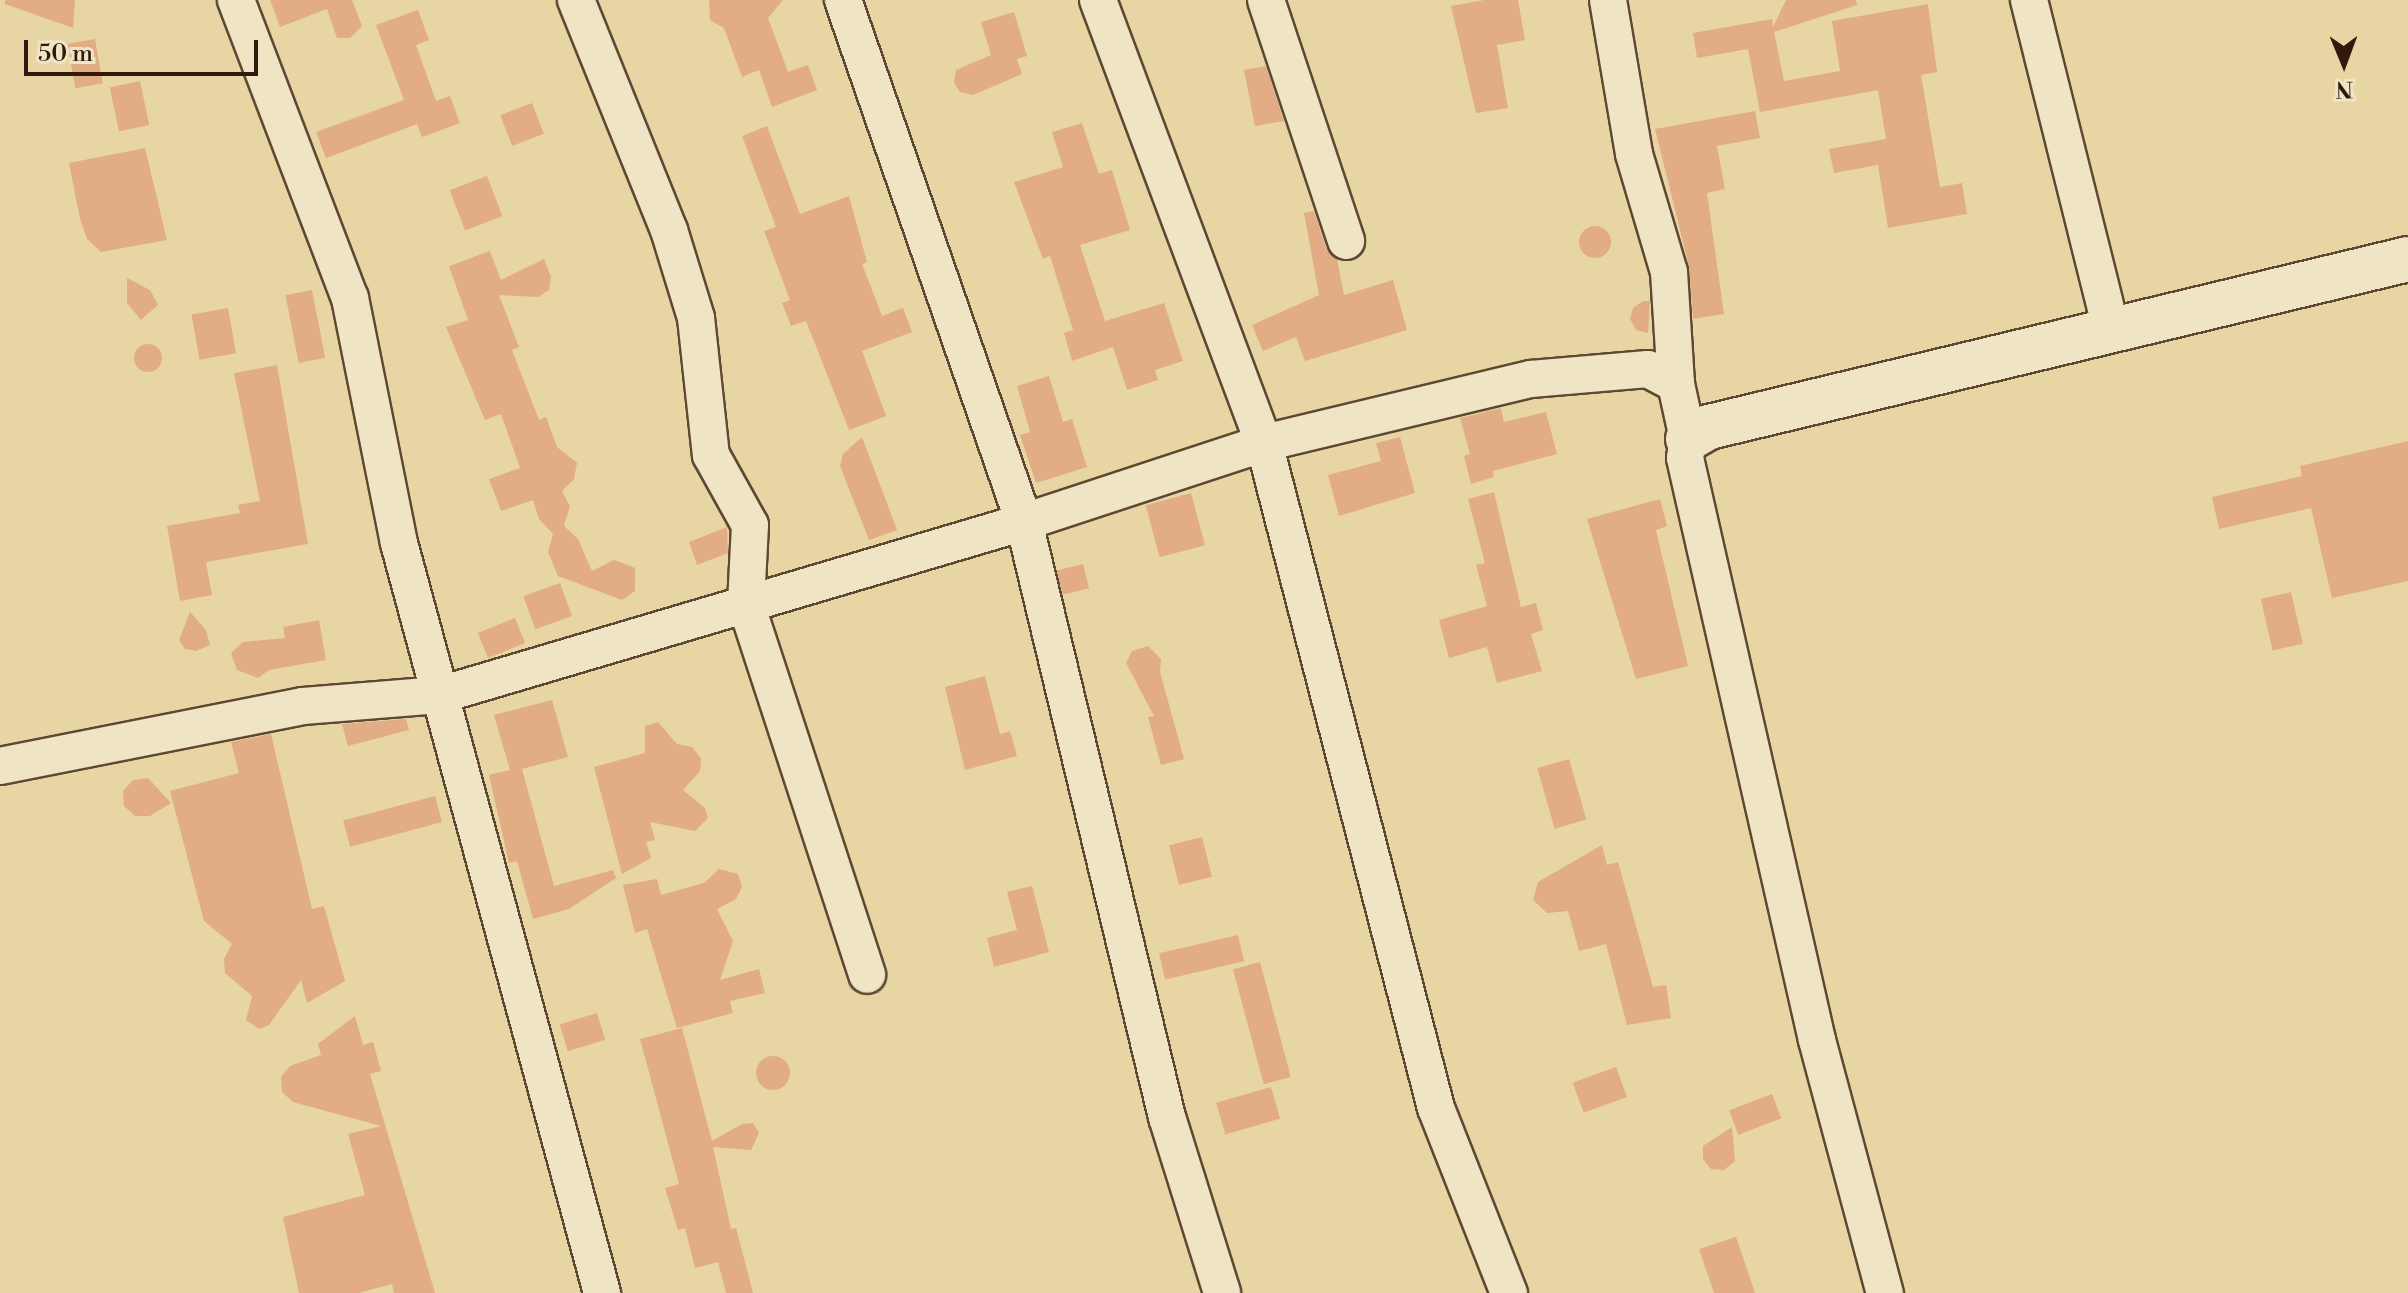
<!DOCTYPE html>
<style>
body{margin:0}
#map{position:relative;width:2408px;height:1293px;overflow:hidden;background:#e7d6a4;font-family:"Libre Bodoni",serif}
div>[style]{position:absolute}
.building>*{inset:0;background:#e2ac84;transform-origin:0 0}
.round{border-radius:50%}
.roads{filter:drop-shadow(2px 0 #5f4833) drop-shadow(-2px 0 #5f4833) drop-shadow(0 2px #5f4833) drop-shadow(0 -2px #5f4833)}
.minor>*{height:36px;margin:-18px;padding:0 18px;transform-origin:18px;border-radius:18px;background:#efe4c4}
.tertiary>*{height:44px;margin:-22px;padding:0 22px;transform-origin:22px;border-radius:22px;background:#efe4c4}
span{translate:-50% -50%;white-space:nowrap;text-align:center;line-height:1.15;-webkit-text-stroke:7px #efe4c4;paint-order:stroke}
.north{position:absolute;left:2304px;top:24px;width:80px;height:80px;-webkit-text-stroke:6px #efe4c4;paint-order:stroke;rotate:179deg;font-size:22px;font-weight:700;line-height:32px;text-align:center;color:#32190d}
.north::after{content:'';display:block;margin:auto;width:28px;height:36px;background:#32190d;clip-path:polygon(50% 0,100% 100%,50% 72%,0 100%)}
.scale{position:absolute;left:24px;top:40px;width:234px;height:36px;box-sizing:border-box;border:4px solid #32190d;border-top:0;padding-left:10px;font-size:24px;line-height:28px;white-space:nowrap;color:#32190d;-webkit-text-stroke:6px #efe4c4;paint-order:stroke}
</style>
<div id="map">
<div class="building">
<i style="clip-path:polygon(5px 0,75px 0,73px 28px,5px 4px)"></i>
<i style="clip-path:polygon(270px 0,352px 0,362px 26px,350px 38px,337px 38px,327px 9px,280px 27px)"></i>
<i style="clip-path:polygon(709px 0,783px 0,768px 18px,788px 72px,808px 65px,817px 90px,772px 107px,759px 70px,742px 77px,724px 28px,710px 20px)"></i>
<i style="clip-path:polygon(1484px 0,1518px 0,1525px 40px,1497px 45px,1508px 108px,1476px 113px,1451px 6px)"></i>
<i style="clip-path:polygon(1786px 0,1856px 0,1857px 5px,1774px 32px,1784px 81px,1840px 71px,1832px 21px,1928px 4px,1937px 72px,1921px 75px,1940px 187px,1962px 183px,1967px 214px,1888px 228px,1878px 165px,1834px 173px,1829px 149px,1886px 139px,1878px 90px,1760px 112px,1748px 49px,1697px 58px,1693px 33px,1772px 19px,1773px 27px)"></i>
<i style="clip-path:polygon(418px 10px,429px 40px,416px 45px,436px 101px,450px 96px,460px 123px,422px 137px,417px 124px,326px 158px,316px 132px,404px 100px,376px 25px)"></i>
<i style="clip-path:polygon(1014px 12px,1027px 56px,1017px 59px,1022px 74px,973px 95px,960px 92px,954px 82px,956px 70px,991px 55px,981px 22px)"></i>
<i style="left:95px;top:39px;width:45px;height:28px;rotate:80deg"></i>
<i style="clip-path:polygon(1266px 66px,1284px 121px,1255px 126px,1244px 70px)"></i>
<i style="left:140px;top:81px;width:45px;height:31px;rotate:78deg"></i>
<i style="left:532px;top:103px;width:33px;height:34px;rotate:69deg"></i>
<i style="clip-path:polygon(1755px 111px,1760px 138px,1717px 146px,1725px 189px,1707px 193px,1724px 314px,1693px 319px,1689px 266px,1655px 129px)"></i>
<i style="clip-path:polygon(1082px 123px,1099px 174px,1112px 170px,1130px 230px,1080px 245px,1105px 321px,1164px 303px,1183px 361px,1155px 370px,1158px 380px,1127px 390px,1113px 347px,1072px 361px,1064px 333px,1073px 330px,1050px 256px,1043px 259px,1014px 182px,1063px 167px,1052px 132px)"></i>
<i style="clip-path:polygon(767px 126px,800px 214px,849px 196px,867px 262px,862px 264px,882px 316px,903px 308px,912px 332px,862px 351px,886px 416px,849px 430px,806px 321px,791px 326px,782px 303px,790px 300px,764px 231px,776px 227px,742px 136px)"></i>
<i style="clip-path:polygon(145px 148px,167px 240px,101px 252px,87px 239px,80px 219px,69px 163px)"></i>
<i style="left:487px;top:176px;width:43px;height:40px;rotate:69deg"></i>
<i style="clip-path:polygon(1314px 211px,1326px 248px,1337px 259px,1344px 295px,1393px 280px,1407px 330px,1305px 361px,1296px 337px,1263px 351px,1252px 325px,1319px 295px,1304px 213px)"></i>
<i class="round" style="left:1579px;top:226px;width:32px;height:32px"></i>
<i style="clip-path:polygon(490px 251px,501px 280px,544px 259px,551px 277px,549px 290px,538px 297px,499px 295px,519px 347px,512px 350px,539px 420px,546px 417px,557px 447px,577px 463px,574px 479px,562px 491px,570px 506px,564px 526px,578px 539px,592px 571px,614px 560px,635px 568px,635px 591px,622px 600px,558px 576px,548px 552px,553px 534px,539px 519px,533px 500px,501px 511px,489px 479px,520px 468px,501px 414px,485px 420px,446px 327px,468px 320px,449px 266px)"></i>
<i style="clip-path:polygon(127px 278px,150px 290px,158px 305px,141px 320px,127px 303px)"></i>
<i style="left:312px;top:290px;width:69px;height:27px;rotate:79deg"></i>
<i style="clip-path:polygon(1643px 301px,1650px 301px,1648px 333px,1636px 330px,1630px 319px,1633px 308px)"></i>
<i style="left:228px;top:308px;width:46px;height:37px;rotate:80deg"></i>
<i class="round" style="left:134px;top:344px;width:28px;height:28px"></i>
<i style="clip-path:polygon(277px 365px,308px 544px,206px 562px,212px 595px,180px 601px,167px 526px,240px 513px,238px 505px,260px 501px,234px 373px)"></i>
<i style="clip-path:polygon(1049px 376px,1063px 422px,1072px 419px,1087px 467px,1036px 483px,1020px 435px,1030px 432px,1017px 386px)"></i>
<i style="clip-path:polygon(1501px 408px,1504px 422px,1546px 412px,1557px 454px,1493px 471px,1494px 477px,1471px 484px,1464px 456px,1470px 454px,1460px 418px)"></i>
<i style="clip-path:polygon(862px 437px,897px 530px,869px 540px,840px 466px,843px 454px)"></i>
<i style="clip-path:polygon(1400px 437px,1415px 493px,1339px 516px,1328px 475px,1381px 461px,1376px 443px)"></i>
<i style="clip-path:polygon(2408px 441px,2408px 581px,2332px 598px,2311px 508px,2219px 529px,2212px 497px,2302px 476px,2300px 466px)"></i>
<i style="clip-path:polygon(1494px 492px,1521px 607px,1536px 603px,1543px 630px,1531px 634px,1542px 671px,1497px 683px,1487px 647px,1449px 658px,1439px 620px,1487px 606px,1476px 565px,1485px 563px,1468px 499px)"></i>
<i style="left:1191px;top:493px;width:54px;height:47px;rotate:75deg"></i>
<i style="clip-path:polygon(1660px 499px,1667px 526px,1656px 530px,1688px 666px,1636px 679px,1587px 519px)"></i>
<i style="clip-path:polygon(727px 527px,728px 553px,697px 565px,689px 542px)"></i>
<i style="left:1083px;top:564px;width:25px;height:27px;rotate:76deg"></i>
<i style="left:560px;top:583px;width:35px;height:39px;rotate:70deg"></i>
<i style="left:2291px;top:592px;width:53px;height:31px;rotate:77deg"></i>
<i style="clip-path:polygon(190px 612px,206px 630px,210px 645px,196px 651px,185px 649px,179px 640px)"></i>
<i style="left:515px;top:618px;width:27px;height:40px;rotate:68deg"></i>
<i style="clip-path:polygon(319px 620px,326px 660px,269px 670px,258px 678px,237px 670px,231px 653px,243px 642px,285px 638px,283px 627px)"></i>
<i style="clip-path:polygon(1148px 646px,1161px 659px,1160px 672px,1184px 759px,1161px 765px,1148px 717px,1154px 716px,1126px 663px,1132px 651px)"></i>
<i style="clip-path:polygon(985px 676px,1000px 734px,1010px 731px,1017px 756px,965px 770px,945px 687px)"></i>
<i style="clip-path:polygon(552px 700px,568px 757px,522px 769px,554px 886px,613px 870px,616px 878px,569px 909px,533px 919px,517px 861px,509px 863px,489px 775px,510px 770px,494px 715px)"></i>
<i style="clip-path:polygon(406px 719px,409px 730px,348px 746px,342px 724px)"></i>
<i style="clip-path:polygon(658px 722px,677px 744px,692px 747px,701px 758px,700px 771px,683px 790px,705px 808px,708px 818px,695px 831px,650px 822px,655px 840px,646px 842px,651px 858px,622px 874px,594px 767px,645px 753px,645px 726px)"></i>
<i style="clip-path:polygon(271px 734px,312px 909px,324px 906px,345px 981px,307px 1003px,301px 980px,269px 1025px,259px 1029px,246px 1020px,252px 996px,225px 973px,224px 959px,232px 944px,204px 921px,170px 791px,239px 773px,231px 742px)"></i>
<i style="left:1569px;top:759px;width:63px;height:33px;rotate:74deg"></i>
<i style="clip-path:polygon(148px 778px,171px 803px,150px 816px,135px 816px,124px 806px,123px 791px,133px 780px)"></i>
<i style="left:435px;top:796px;width:27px;height:95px;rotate:75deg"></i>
<i style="left:1202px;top:837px;width:41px;height:34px;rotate:76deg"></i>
<i style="clip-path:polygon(1602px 845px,1607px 865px,1618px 862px,1653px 987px,1666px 985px,1671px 1018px,1627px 1025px,1606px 944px,1579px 951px,1568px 911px,1547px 913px,1533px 900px,1538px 882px)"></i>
<i style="clip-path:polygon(719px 869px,738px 874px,742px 887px,736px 899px,717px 909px,733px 941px,720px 980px,759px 969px,765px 993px,730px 1001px,733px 1013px,677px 1028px,647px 929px,635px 933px,623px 885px,657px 879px,661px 895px,704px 883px)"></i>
<i style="clip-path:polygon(1032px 886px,1049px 952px,994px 967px,987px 938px,1017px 930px,1007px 892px)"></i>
<i style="left:1238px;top:935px;width:27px;height:81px;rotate:77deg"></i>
<i style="left:1260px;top:962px;width:119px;height:28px;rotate:75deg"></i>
<i style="left:597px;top:1013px;width:28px;height:39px;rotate:73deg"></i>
<i style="clip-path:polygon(355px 1016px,363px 1045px,373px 1042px,381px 1071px,370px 1074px,435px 1293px,394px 1293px,392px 1284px,359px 1293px,299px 1293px,283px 1217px,365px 1195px,348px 1134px,381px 1126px,293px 1102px,282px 1092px,281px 1077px,290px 1066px,321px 1055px,318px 1044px)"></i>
<i style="clip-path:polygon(682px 1028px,712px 1141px,742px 1124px,753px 1123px,759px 1133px,751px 1150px,713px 1147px,731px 1229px,736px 1228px,753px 1293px,726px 1293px,718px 1262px,695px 1268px,685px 1228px,678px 1230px,665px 1188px,679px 1184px,640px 1039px)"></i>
<i class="round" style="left:756px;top:1056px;width:34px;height:34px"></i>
<i style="left:1616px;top:1067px;width:32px;height:46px;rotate:70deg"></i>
<i style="left:1271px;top:1087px;width:33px;height:57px;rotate:74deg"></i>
<i style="left:1772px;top:1094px;width:26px;height:46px;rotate:69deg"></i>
<i style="clip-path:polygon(1732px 1127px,1735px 1161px,1724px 1170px,1711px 1169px,1703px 1159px,1703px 1146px)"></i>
<i style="clip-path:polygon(1736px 1237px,1755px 1293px,1714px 1293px,1699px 1249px)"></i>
</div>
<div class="roads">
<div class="minor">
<i style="left:236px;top:0;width:319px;rotate:69.1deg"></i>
<i style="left:350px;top:298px;width:250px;rotate:78.7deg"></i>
<i style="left:399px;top:543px;width:777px;rotate:74.85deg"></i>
<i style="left:576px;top:0;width:248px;rotate:68deg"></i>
<i style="left:669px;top:230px;width:92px;rotate:72.9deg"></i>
<i style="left:696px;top:318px;width:138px;rotate:83.8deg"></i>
<i style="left:711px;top:455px;width:80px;rotate:60.9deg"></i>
<i style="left:750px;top:525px;width:79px;rotate:92.9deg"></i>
<i style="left:746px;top:604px;width:390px;rotate:71.9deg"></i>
<i style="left:843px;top:0;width:552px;rotate:70.88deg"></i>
<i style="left:1024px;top:522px;width:612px;rotate:76.49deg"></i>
<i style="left:1167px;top:1117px;width:184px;rotate:72.6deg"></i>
<i style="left:1098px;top:0;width:473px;rotate:69.5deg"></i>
<i style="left:1264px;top:443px;width:687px;rotate:75.5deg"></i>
<i style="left:1436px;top:1108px;width:199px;rotate:68.5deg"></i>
<i style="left:1266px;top:0;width:254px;rotate:71.6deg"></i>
<i style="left:1608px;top:0;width:156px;rotate:80.4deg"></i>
<i style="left:1634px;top:154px;width:123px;rotate:73.5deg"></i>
<i style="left:1669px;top:272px;width:112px;rotate:86.4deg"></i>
<i style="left:2029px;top:0;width:340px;rotate:76deg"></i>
<i style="left:0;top:766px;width:309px;rotate:-11.2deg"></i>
<i style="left:303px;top:706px;width:137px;rotate:-4.6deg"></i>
<i style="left:440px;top:695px;width:609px;rotate:-16.5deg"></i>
<i style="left:1024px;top:522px;width:253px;rotate:-18.2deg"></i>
<i style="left:1264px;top:443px;width:275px;rotate:-13.5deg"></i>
<i style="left:1531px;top:379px;width:117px;rotate:-4.9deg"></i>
<i style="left:1648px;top:369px;width:32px;rotate:28deg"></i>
<i style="left:1676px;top:384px;width:56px;rotate:77.7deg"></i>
<i style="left:1688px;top:439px;width:19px;rotate:99deg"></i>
<i style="left:1685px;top:458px;width:597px;rotate:77.22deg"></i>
<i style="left:1817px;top:1040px;width:262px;rotate:75deg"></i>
</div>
<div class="tertiary">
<i style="left:1688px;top:439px;width:24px;rotate:-30deg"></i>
<i style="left:1709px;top:427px;width:719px;rotate:-13.51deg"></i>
</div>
</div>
<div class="north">N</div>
<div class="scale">50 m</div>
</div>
